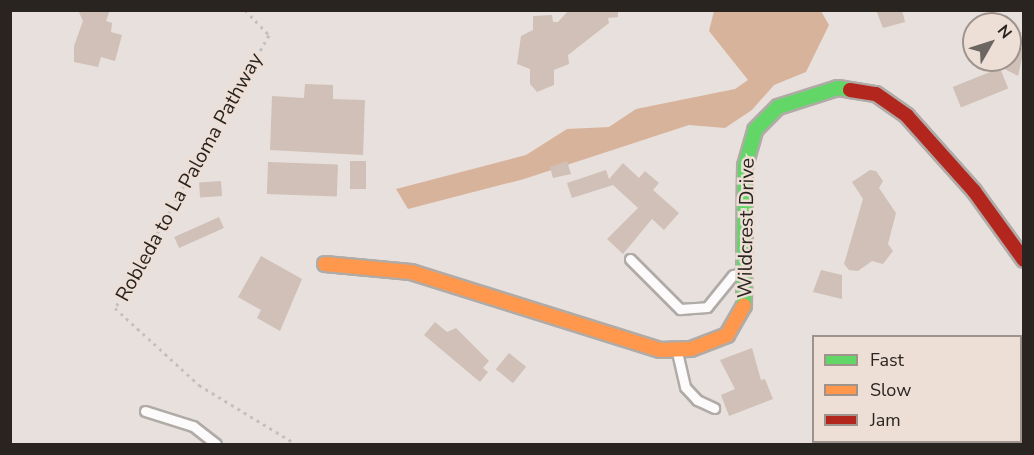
<!DOCTYPE html>
<style>
body{margin:0}
#map{position:relative;width:1034px;height:455px;overflow:hidden;background:#e8e0dc;font-family:"Nunito Sans",sans-serif}
div>[style]{position:absolute}
.forest>*{inset:0;background:#d8b39b}
.building>*{inset:0;background:#d0c0b7;transform-origin:0 0}
.path>*{height:3px;margin-top:-1.5px;transform-origin:0;background:repeating-linear-gradient(90deg,#c3c1bf 0 3px,transparent 0 7.5px)}
.roads{filter:drop-shadow(2px 0 #b0aba7) drop-shadow(-2px 0 #b0aba7) drop-shadow(0 2px #b0aba7) drop-shadow(0 -2px #b0aba7)}
.lane>*{height:9px;margin:-4.5px;padding:0 4.5px;transform-origin:4.5px;border-radius:4.5px;background:#fcfafa}
.fast>*{height:14px;margin:-7px;padding:0 7px;transform-origin:7px;border-radius:7px;background:#63d668}
.slow>*{height:14px;margin:-7px;padding:0 7px;transform-origin:7px;border-radius:7px;background:#ff974d}
.jam>*{height:14px;margin:-7px;padding:0 7px;transform-origin:7px;border-radius:7px;background:#b3261e}
span{translate:-50% -50%;white-space:nowrap;text-align:center;line-height:1.15;-webkit-text-stroke:5px #eedfd6;paint-order:stroke}
.street-label{font-size:20px;color:#292420}
.frame{position:absolute;inset:0;border:12px solid #292420;pointer-events:none}
.legend{position:absolute;left:812px;top:335px;width:210px;height:108px;box-sizing:border-box;background:#eedfd6;border:2px solid #9f948d;margin:0;padding:8px 10px;list-style:none;font-size:18px;color:#292420}
.legend li{display:flex;align-items:center;gap:12px;height:30px}
.legend b{width:30px;border:2px solid #9f948d}
.north{position:absolute;left:962px;top:12px;width:60px;height:60px;box-sizing:border-box;background:#eedfd6;border:2px solid #9f948d;border-radius:50%;rotate:51deg;font-size:16px;font-weight:700;line-height:24px;text-align:center;color:#292420}
.north::after{content:'';display:block;margin:auto;width:21px;height:27px;background:#6c6662;clip-path:polygon(50% 0,100% 100%,50% 72%,0 100%)}
</style>
<div id="map">
<div class="forest">
<i style="clip-path:polygon(714px 11px,821px 11px,829px 25px,806px 72px,774px 85px,752px 110px,725px 128px,689px 125px,524px 179px,408px 209px,396px 189px,526px 155px,567px 129px,609px 127px,636px 109px,735px 89px,748px 80px,709px 31px)"></i>
</div>
<div class="building">
<i style="clip-path:polygon(78px 10px,110px 10px,106px 21px,112px 23px,111px 32px,122px 35px,115px 61px,101px 57px,98px 67px,74px 62px,74px 46px,83px 21px)"></i>
<i style="clip-path:polygon(569px 10px,618px 10px,618px 17px,608px 18px,609px 23px,568px 55px,569px 64px,554px 70px,554px 85px,537px 92px,530px 84px,530px 69px,517px 64px,521px 36px,533px 30px,533px 16px,552px 15px,553px 22px,558px 22px)"></i>
<i style="clip-path:polygon(876px 10px,902px 10px,905px 22px,883px 28px)"></i>
<i style="clip-path:polygon(1010px 27px,1022px 33px,1016px 45px,1024px 49px,1018px 76px,999px 66px,1002px 60px,1010px 60px)"></i>
<i style="left:1000px;top:68px;width:22px;height:51px;rotate:68deg"></i>
<i style="clip-path:polygon(305px 84px,333px 85px,333px 99px,365px 100px,363px 155px,270px 150px,272px 96px,304px 98px)"></i>
<i style="left:350px;top:161px;width:16px;height:28px"></i>
<i style="clip-path:polygon(567px 161px,571px 174px,553px 178px,550px 167px)"></i>
<i style="left:268px;top:162px;width:70px;height:32px;rotate:2deg"></i>
<i style="clip-path:polygon(623px 163px,639px 178px,645px 171px,659px 183px,653px 190px,679px 213px,664px 230px,652px 219px,623px 254px,607px 239px,638px 208px,613px 185px,572px 198px,567px 183px,606px 170px,609px 179px)"></i>
<i style="clip-path:polygon(870px 170px,876px 171px,883px 181px,879px 188px,896px 213px,888px 244px,893px 251px,883px 264px,872px 261px,858px 271px,849px 270px,844px 264px,863px 199px,852px 182px)"></i>
<i style="left:221px;top:181px;width:15px;height:22px;rotate:86deg"></i>
<i style="left:219px;top:217px;width:12px;height:49px;rotate:66deg"></i>
<i style="clip-path:polygon(261px 256px,302px 279px,280px 331px,257px 318px,261px 310px,238px 297px)"></i>
<i style="clip-path:polygon(821px 270px,842px 275px,842px 299px,813px 292px)"></i>
<i style="clip-path:polygon(435px 322px,447px 332px,456px 328px,489px 361px,483px 368px,488px 372px,480px 382px,424px 335px)"></i>
<i style="clip-path:polygon(752px 348px,761px 380px,765px 379px,773px 399px,729px 416px,721px 395px,735px 389px,720px 360px)"></i>
<i style="left:509px;top:353px;width:22px;height:21px;rotate:39deg"></i>
</div>
<div class="path">
<i style="left:245px;top:10px;width:35px;rotate:46deg"></i>
<i style="left:269px;top:35px;width:313px;rotate:119.4deg"></i>
<i style="left:115px;top:308px;width:114px;rotate:42.5deg"></i>
<i style="left:199px;top:385px;width:114px;rotate:31.3deg"></i>
</div>
<div class="roads">
<div class="lane">
<i style="left:630px;top:259px;width:71px;rotate:45deg"></i>
<i style="left:680px;top:309px;width:27px;rotate:-4deg"></i>
<i style="left:707px;top:307px;width:41px;rotate:-50.9deg"></i>
<i style="left:733px;top:275px;width:8px;rotate:-14deg"></i>
<i style="left:677px;top:352px;width:36px;rotate:77deg"></i>
<i style="left:685px;top:387px;width:18px;rotate:47deg"></i>
<i style="left:697px;top:400px;width:19px;rotate:25deg"></i>
<i style="left:145px;top:411px;width:50px;rotate:17.4deg"></i>
<i style="left:193px;top:426px;width:29px;rotate:38deg"></i>
</div>
<div class="fast">
<i style="left:744px;top:306px;width:140px;rotate:-89.6deg"></i>
<i style="left:745px;top:166px;width:37px;rotate:-74deg"></i>
<i style="left:755px;top:130px;width:33px;rotate:-45deg"></i>
<i style="left:778px;top:107px;width:63px;rotate:-17.6deg"></i>
<i style="left:838px;top:88px;width:12px;rotate:9deg"></i>
</div>
<div class="slow">
<i style="left:325px;top:264px;width:86px;rotate:5.3deg"></i>
<i style="left:411px;top:272px;width:261px;rotate:17.4deg"></i>
<i style="left:660px;top:350px;width:31px;rotate:-2deg"></i>
<i style="left:691px;top:349px;width:39px;rotate:-21deg"></i>
<i style="left:727px;top:335px;width:34px;rotate:-60deg"></i>
</div>
<div class="jam">
<i style="left:850px;top:90px;width:26px;rotate:9deg"></i>
<i style="left:876px;top:94px;width:38px;rotate:35deg"></i>
<i style="left:907px;top:116px;width:101px;rotate:48.2deg"></i>
<i style="left:974px;top:191px;width:85px;rotate:54.1deg"></i>
</div>
</div>
<div class="street-label">
<span style="left:189px;top:177px;rotate:-61deg">Robleda to La Paloma Pathway</span>
<span style="left:746px;top:228px;rotate:-89deg">Wildcrest Drive</span>
</div>
<div class="frame"></div>
<ul class="legend">
<li><b style="height:8px;background:#63d668"></b>Fast</li>
<li><b style="height:8px;background:#ff974d"></b>Slow</li>
<li><b style="height:8px;background:#b3261e"></b>Jam</li>
</ul>
<div class="north">N</div>
</div>
